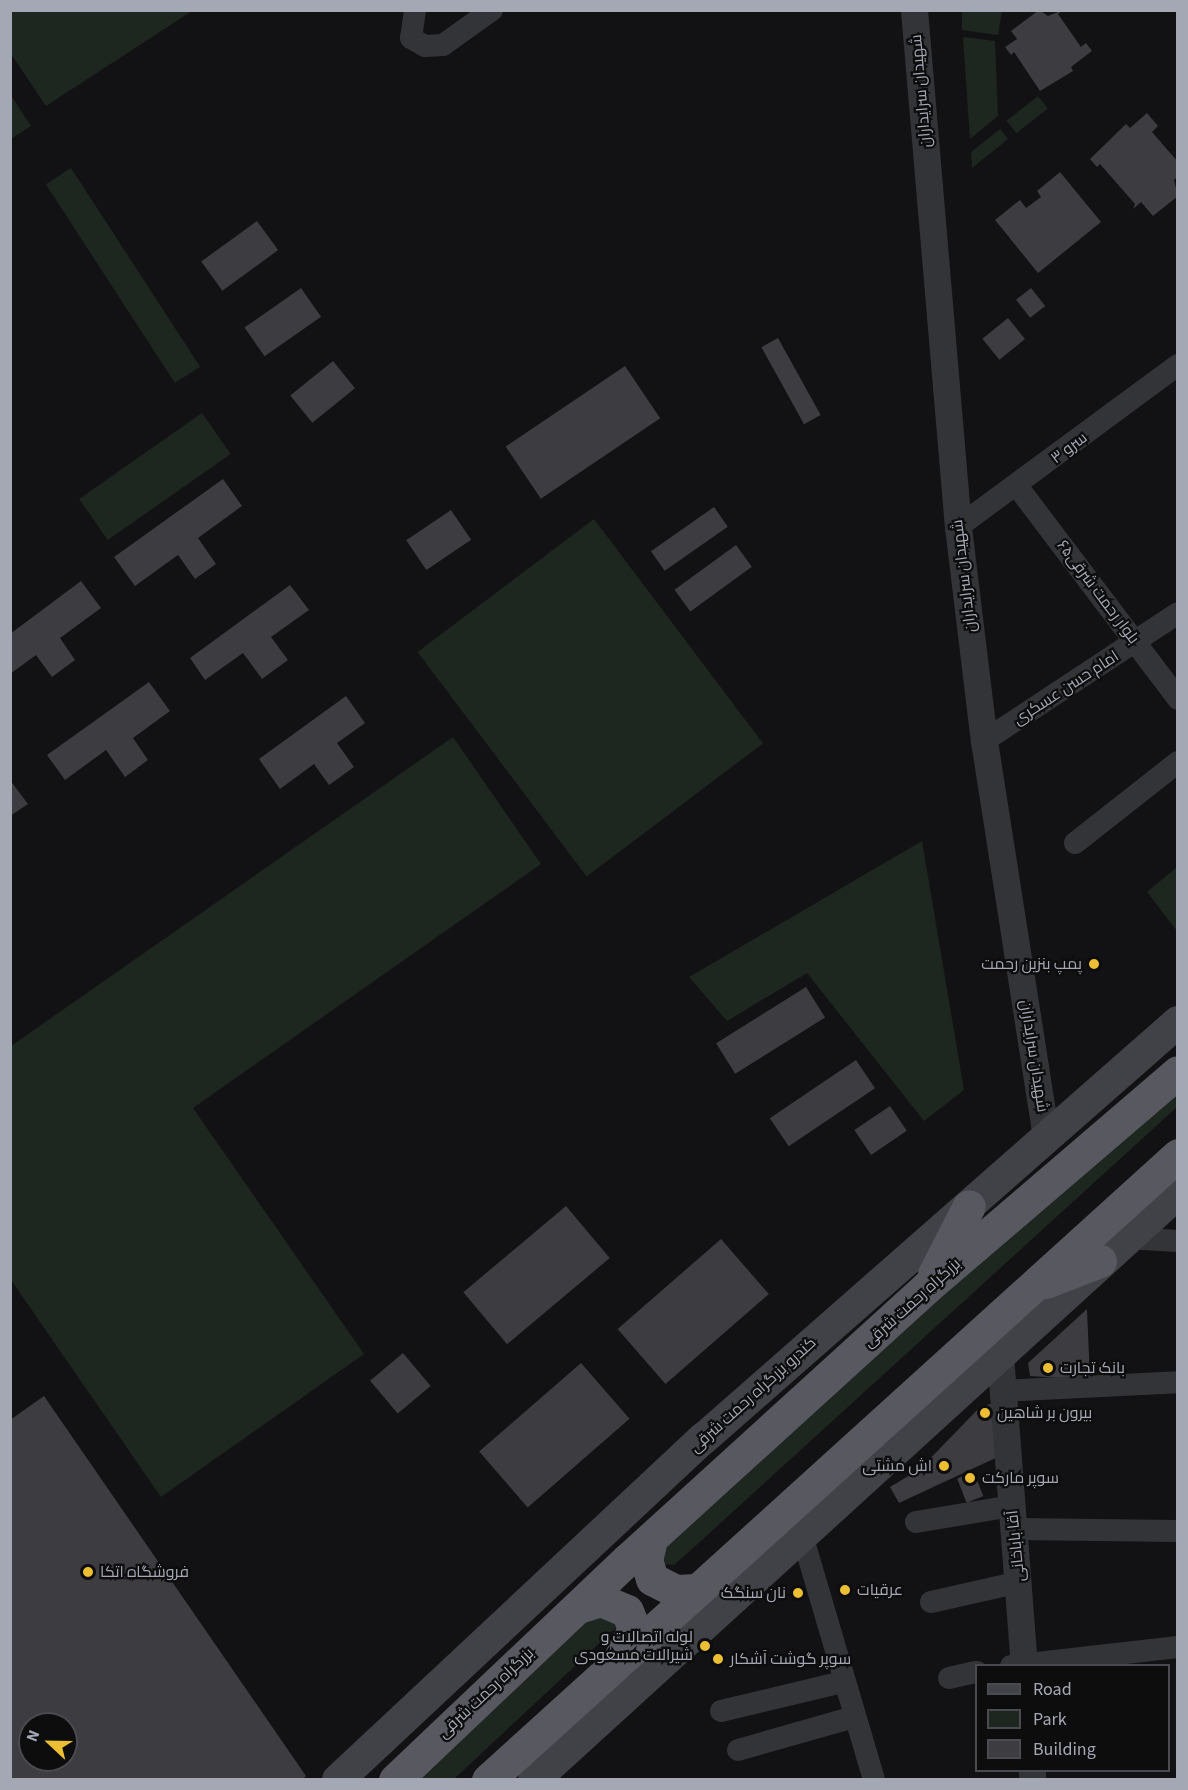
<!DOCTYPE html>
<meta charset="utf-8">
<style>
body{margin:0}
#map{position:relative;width:1188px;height:1790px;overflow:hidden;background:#121214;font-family:"Source Sans 3",Cairo,sans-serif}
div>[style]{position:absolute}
.green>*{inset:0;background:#1e2620;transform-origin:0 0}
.building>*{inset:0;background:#3c3c41;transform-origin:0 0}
.minor>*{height:22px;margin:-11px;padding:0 11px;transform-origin:11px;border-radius:11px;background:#333438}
.tertiary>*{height:27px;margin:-13.5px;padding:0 13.5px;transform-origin:13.5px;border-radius:13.5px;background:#333438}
.secondary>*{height:32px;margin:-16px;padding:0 16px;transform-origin:16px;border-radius:16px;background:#414248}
.trunk>*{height:33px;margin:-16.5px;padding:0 16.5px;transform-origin:16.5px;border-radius:16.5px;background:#575860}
.dots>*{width:16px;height:16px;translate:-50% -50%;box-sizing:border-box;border:3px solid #0d0d0e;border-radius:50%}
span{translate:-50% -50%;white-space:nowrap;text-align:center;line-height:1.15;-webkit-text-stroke:4.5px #0d0d0e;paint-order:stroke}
.street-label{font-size:16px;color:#a4a7b4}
.poi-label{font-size:16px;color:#a4a7b4}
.right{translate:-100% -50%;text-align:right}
.left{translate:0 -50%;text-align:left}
.frame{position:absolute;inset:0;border:12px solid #a4a7b4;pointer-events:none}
.legend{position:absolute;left:975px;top:1664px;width:195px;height:108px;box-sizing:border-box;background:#0d0d0e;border:2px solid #494b50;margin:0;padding:8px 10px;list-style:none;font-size:18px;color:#a4a7b4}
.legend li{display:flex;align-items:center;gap:12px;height:30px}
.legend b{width:30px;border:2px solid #494b50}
.north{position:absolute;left:18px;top:1712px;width:60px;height:60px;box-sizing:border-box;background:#0d0d0e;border:2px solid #494b50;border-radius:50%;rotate:292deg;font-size:16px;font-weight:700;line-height:24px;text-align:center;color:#a4a7b4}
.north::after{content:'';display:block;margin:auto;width:21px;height:27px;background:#ebbe33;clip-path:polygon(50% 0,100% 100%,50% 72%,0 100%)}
</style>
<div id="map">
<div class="green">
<i style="clip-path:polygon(10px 11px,11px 10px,192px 11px,46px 106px,11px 54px)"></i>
<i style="clip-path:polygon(962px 11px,1002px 11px,998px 35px,962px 30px)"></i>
<i style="clip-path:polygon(963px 37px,995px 41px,998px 116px,970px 139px)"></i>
<i style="clip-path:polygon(10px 94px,31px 126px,11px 139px,10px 139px)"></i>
<i style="left:1038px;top:96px;width:16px;height:40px;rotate:52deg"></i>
<i style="clip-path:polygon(1000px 129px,1008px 139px,972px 168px,971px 152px)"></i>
<i style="left:71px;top:168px;width:237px;height:30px;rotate:57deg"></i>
<i style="left:202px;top:413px;width:50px;height:150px;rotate:55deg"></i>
<i style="left:594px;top:519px;width:281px;height:221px;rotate:53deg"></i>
<i style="clip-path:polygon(453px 737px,541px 864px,193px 1108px,364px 1354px,161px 1497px,11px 1280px,11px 1046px)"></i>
<i style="clip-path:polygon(922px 841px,964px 1090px,924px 1121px,807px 973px,727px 1021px,689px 977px)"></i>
<i style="clip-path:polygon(1177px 867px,1177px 931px,1147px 892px)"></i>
<i style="clip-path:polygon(1177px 1084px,1177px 1107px,691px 1550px,674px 1565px,663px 1564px,659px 1555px,685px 1525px)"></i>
<i style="clip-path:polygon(596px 1613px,621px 1623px,454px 1779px,417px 1780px)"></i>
</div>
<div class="building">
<i style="clip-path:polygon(1039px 10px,1048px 16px,1063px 10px,1058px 14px,1081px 47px,1086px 43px,1092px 51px,1071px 67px,1073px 71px,1040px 91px,1014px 52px,1011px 55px,1005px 47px,1017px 39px,1011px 31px)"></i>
<i style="clip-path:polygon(1147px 113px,1158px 126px,1152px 132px,1178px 162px,1178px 176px,1174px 180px,1178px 196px,1153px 216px,1141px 202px,1133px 209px,1135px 204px,1100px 164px,1097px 167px,1090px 159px,1126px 124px,1130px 128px)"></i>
<i style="clip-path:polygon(1060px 172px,1101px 222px,1038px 273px,995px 220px,1020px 200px,1026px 208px,1041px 197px,1037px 191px)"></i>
<i style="left:257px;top:221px;width:36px;height:69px;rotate:54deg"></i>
<i style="left:301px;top:288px;width:35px;height:69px;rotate:55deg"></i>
<i style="left:1031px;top:288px;width:23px;height:19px;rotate:52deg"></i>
<i style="left:1008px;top:318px;width:27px;height:33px;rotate:51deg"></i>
<i style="left:778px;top:338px;width:88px;height:19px;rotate:61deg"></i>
<i style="left:333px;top:361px;width:35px;height:55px;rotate:51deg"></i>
<i style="left:625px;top:366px;width:63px;height:144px;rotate:56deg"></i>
<i style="clip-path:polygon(223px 479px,242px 506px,198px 538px,216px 564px,195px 579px,178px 555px,135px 586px,114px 557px)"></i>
<i style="left:714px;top:507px;width:24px;height:77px;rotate:55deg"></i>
<i style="left:451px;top:510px;width:36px;height:54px;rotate:56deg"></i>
<i style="left:736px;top:545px;width:27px;height:76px;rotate:54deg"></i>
<i style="clip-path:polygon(81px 581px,101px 608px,60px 638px,75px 660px,52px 677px,36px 655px,10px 674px,10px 634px)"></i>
<i style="clip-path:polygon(290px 585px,309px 610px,271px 637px,288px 660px,262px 679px,243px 653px,205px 680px,190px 658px)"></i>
<i style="clip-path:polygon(149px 682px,170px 711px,133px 738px,148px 760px,125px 777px,106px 750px,65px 780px,47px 755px)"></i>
<i style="clip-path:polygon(346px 696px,365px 723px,337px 743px,354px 767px,329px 785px,314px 764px,280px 789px,259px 759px)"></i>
<i style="clip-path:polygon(10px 780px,28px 804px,10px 816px)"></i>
<i style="left:806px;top:987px;width:36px;height:106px;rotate:58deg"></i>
<i style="left:856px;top:1060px;width:34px;height:104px;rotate:56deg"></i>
<i style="left:890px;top:1106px;width:30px;height:43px;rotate:56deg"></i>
<i style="left:566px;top:1206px;width:68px;height:134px;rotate:50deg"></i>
<i style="left:721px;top:1239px;width:73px;height:137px;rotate:49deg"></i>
<i style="clip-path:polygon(1087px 1309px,1090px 1380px,1030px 1376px,1028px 1363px)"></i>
<i style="left:403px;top:1353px;width:43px;height:43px;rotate:50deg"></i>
<i style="left:581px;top:1363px;width:74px;height:135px;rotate:49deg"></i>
<i style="clip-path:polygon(evenodd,44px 1396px,306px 1776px,302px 1780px,10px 1780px,10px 1420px,44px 1396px,30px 1724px,66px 1724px,66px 1760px,30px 1760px,30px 1724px)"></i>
<i style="clip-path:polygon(991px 1404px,1002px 1455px,899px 1503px,890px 1487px,920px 1469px,981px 1406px)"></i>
<i style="left:974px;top:1472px;width:26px;height:18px;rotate:69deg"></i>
</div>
<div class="minor">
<i style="left:415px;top:10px;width:28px;rotate:98deg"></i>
<i style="left:411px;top:38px;width:16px;rotate:30deg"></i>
<i style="left:425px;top:46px;width:18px;rotate:-3deg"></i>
<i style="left:443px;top:45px;width:60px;rotate:-35.5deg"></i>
<i style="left:1017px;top:486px;width:267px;rotate:52.9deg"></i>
<i style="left:958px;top:527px;width:273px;rotate:-36.4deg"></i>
<i style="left:984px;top:741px;width:232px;rotate:-33.4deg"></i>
<i style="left:1075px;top:843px;width:131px;rotate:-38.2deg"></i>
<i style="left:1126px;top:1238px;width:52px;rotate:3.3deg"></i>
<i style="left:1003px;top:1391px;width:175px;rotate:-2.9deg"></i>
<i style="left:916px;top:1522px;width:97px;rotate:-9.5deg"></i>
<i style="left:1013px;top:1529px;width:165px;rotate:0.7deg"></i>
<i style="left:802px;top:1535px;width:255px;rotate:73.6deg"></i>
<i style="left:931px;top:1602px;width:91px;rotate:-12.7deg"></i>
<i style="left:1011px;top:1666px;width:168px;rotate:-6.5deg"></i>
<i style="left:949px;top:1678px;width:28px;rotate:-13deg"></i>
<i style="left:721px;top:1711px;width:125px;rotate:-13.4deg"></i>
<i style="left:738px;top:1750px;width:121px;rotate:-15.9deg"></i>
</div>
<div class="tertiary">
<i style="left:914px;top:10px;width:519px;rotate:85.14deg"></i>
<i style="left:958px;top:527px;width:216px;rotate:83.1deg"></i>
<i style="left:984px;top:741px;width:401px;rotate:81.1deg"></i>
<i style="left:1000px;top:1355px;width:312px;rotate:85.6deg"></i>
<i style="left:1032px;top:1770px;width:10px;rotate:90deg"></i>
</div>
<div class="secondary">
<i style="left:338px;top:1780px;width:500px;rotate:-43.1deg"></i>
<i style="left:703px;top:1439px;width:632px;rotate:-41.28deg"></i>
<i style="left:534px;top:1780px;width:871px;rotate:-42.35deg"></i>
</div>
<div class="trunk">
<i style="left:934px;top:1274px;width:76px;rotate:-62.8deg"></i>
<i style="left:1046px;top:1282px;width:58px;rotate:-21.3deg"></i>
<i style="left:651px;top:1539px;width:22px;rotate:103deg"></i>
<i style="left:646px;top:1560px;width:20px;rotate:72deg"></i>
<i style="left:652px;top:1579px;width:27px;rotate:27deg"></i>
<i style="left:676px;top:1591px;width:21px;rotate:-3deg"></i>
<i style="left:578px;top:1607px;width:24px;rotate:-17deg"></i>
<i style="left:601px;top:1600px;width:28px;rotate:23deg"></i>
<i style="left:627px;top:1611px;width:18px;rotate:68deg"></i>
<i style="left:634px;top:1628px;width:35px;rotate:115deg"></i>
<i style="left:395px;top:1780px;width:320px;rotate:-43.5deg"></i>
<i style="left:627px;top:1560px;width:406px;rotate:-42.3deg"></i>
<i style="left:927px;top:1287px;width:330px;rotate:-40.6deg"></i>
<i style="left:488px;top:1780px;width:931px;rotate:-42.17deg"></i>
</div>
<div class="dots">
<i style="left:1094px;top:964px;background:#ebbe33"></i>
<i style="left:1048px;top:1368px;background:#ebbe33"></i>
<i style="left:985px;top:1413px;background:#ebbe33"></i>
<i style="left:944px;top:1466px;background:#ebbe33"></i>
<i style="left:970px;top:1478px;background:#ebbe33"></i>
<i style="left:88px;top:1572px;background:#ebbe33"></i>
<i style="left:845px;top:1590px;background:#ebbe33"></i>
<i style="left:798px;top:1593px;background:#ebbe33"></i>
<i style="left:705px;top:1646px;background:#ebbe33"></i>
<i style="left:718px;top:1659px;background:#ebbe33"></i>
</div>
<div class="street-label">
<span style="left:921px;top:91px;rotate:-95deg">شهیدان سرایداران</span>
<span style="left:1069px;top:448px;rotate:-37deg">سرو ۳</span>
<span style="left:964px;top:576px;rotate:-97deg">شهیدان سرایداران</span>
<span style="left:1098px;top:592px;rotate:53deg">بلوار رحمت شرقی۶۵</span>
<span style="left:1066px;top:688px;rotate:-33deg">امام حسن عسکری</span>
<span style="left:1034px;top:1056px;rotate:81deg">شهیدان سرایداران</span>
<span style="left:912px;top:1303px;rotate:-42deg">بزرگراه رحمت شرقی</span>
<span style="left:753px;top:1395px;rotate:-42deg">کندرو بزرگراه رحمت شرقی</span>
<span style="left:1016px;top:1546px;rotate:-96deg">آقا باباخانی</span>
<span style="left:486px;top:1693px;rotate:-43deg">بزرگراه رحمت شرقی</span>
</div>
<div class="poi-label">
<span class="right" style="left:1082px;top:964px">پمپ بنزین رحمت</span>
<span class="left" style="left:1060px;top:1368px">بانک تجارت</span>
<span class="left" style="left:997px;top:1413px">بیرون بر شاهین</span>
<span class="right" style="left:932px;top:1466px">اش مشتی</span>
<span class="left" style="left:982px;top:1478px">سوپر مارکت</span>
<span class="left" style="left:100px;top:1572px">فروشگاه اتکا</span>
<span class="left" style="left:857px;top:1590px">عرقیات</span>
<span class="right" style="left:786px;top:1593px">نان سنگک</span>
<span class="right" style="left:693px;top:1646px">لوله اتصالات و<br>شیرالات مسعودی</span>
<span class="left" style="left:730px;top:1659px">سوپر گوشت آشکار</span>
</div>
<div class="frame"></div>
<ul class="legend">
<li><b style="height:8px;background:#414248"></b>Road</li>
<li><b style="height:16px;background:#1e2620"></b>Park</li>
<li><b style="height:16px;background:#3c3c41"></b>Building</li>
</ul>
<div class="north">N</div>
</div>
